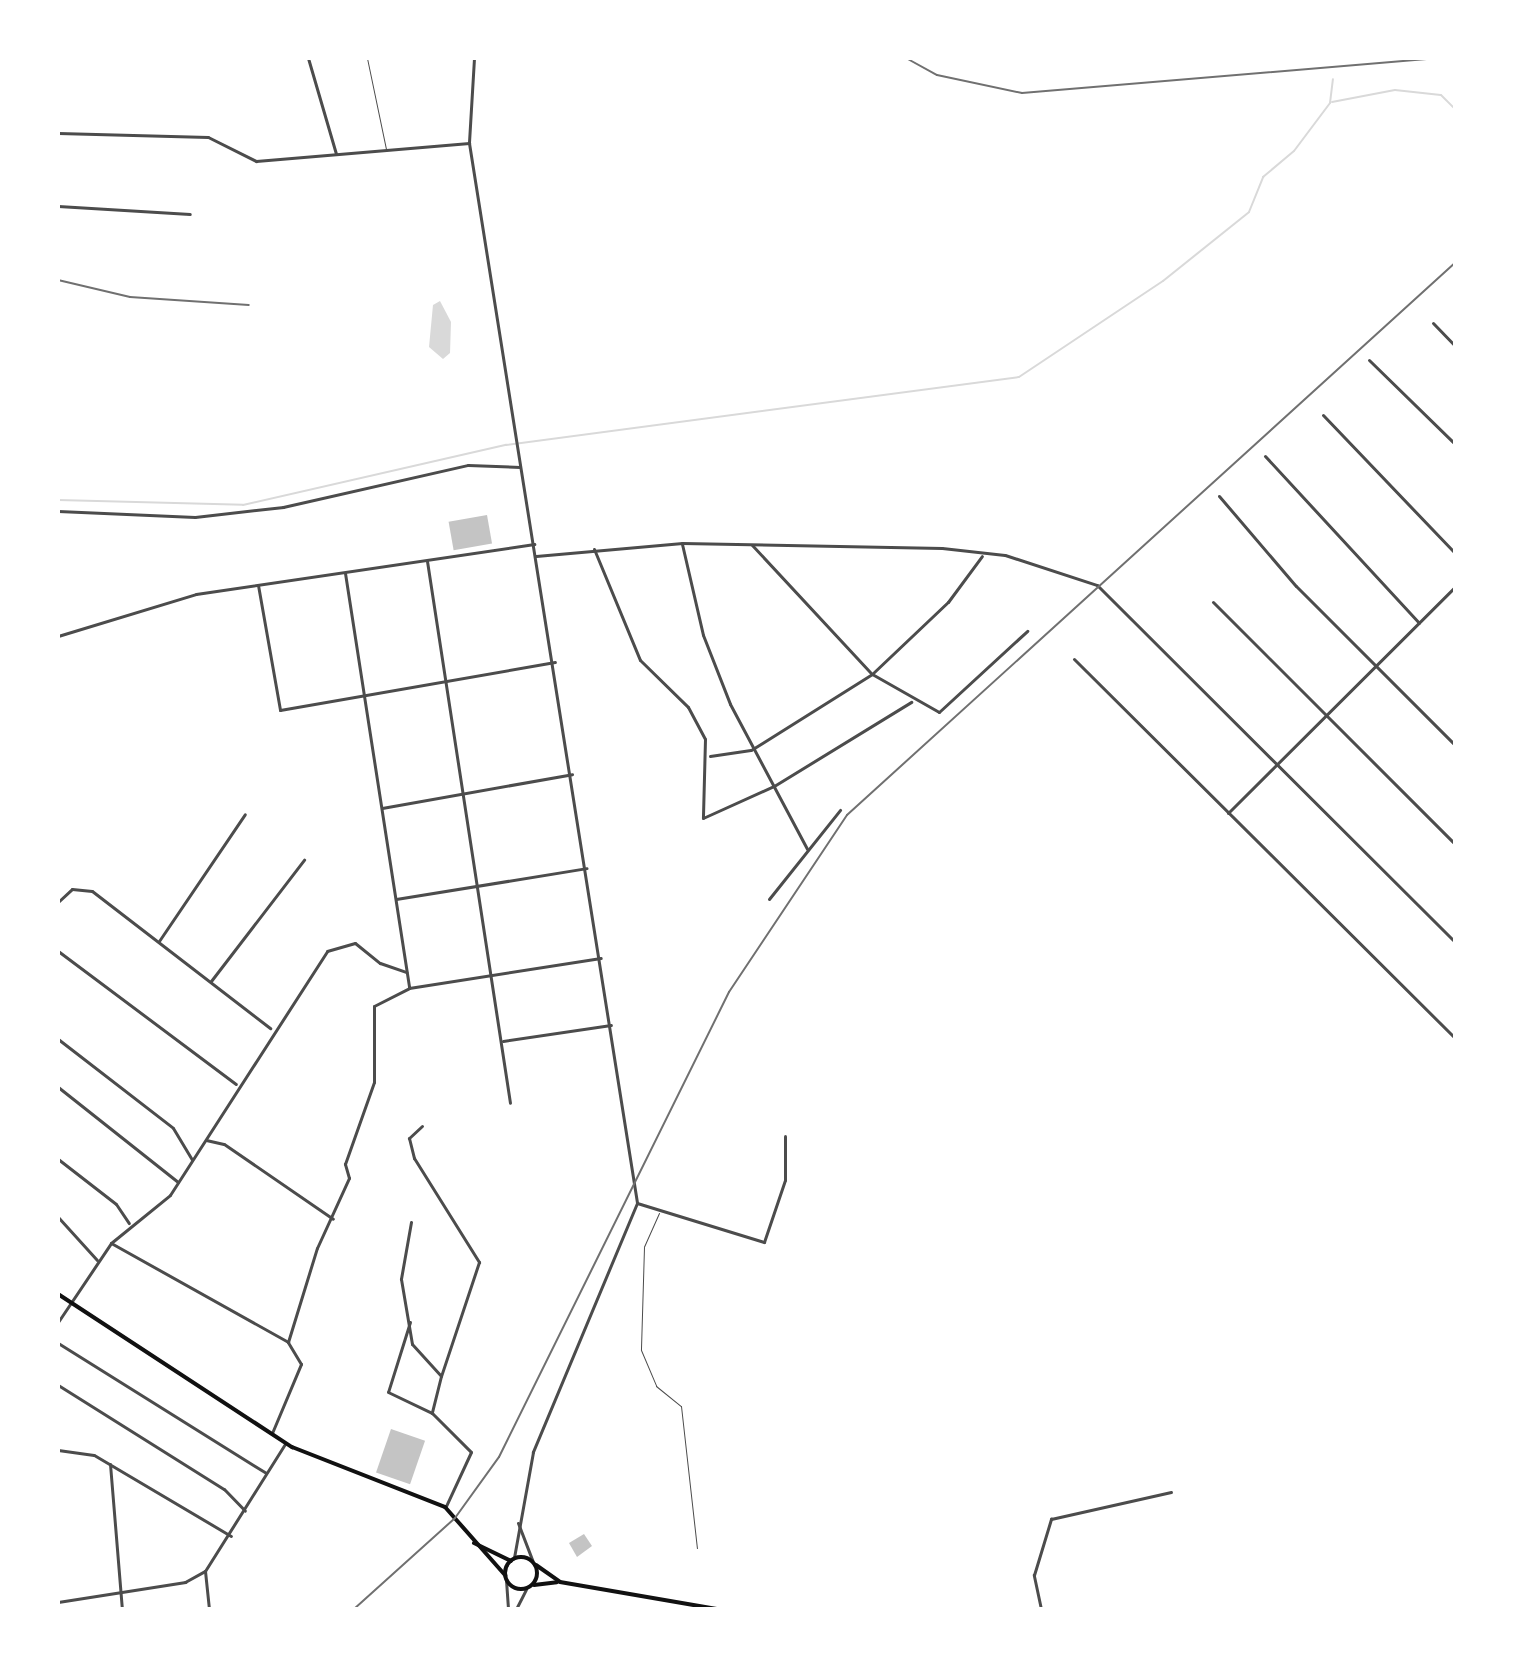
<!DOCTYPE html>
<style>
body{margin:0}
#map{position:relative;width:1513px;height:1667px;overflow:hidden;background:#fff;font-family:Overpass,sans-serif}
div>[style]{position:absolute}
.water>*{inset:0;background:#d9d9d9}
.stream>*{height:2px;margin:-1px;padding:0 1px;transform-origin:1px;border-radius:1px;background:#d9d9d9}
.building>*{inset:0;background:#c4c4c4;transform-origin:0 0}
.service>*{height:1px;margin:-0.5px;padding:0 0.5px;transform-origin:0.5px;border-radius:0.5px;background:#4c4c4c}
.minor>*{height:3px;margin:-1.5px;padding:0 1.5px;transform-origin:1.5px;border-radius:1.5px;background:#4c4c4c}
.tertiary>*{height:3px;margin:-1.5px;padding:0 1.5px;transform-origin:1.5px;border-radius:1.5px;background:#4c4c4c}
.secondary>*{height:4px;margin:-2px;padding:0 2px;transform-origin:2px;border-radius:2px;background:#111}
.secondary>.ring{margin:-2px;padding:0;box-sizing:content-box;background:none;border:4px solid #111;border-radius:50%}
.rail>*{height:2px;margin:-1px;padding:0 1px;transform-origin:1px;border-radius:1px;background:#707070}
span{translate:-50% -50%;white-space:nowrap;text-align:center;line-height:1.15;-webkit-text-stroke:8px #fff;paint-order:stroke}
.frame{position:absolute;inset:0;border:60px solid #fff;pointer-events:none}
</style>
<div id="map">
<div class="water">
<i style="clip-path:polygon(440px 301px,451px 322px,450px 353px,443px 359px,429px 347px,433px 305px)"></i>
</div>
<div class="stream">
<i style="left:1335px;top:59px;width:1px;rotate:-90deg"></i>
<i style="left:1332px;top:102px;width:64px;rotate:-10.8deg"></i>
<i style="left:1395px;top:90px;width:46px;rotate:6.2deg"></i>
<i style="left:1441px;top:95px;width:20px;rotate:45deg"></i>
<i style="left:58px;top:500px;width:185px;rotate:1.5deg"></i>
<i style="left:243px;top:505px;width:270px;rotate:-12.9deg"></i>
<i style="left:506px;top:445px;width:517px;rotate:-7.55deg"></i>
<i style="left:1019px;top:377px;width:173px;rotate:-33.7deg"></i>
<i style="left:1163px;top:281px;width:110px;rotate:-38.7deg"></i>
<i style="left:1249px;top:212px;width:38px;rotate:-68deg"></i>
<i style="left:1263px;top:177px;width:40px;rotate:-40deg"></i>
<i style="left:1294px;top:151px;width:60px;rotate:-53.1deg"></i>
<i style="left:1330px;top:103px;width:24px;rotate:-83deg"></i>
</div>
<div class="building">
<i style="left:487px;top:515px;width:29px;height:39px;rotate:80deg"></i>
<i style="left:391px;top:1429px;width:36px;height:46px;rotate:19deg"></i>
<i style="clip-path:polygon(584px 1534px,592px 1546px,577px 1557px,569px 1543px)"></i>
</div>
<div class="service">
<i style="left:367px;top:58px;width:93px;rotate:78.2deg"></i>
<i style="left:659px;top:1213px;width:37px;rotate:114deg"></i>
<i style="left:644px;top:1247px;width:103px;rotate:91.7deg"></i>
<i style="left:641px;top:1350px;width:39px;rotate:67deg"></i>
<i style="left:656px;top:1386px;width:32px;rotate:39deg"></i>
<i style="left:681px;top:1406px;width:143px;rotate:83.6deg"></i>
</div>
<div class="minor">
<i style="left:308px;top:58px;width:100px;rotate:73.7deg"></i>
<i style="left:58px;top:133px;width:150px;rotate:1.5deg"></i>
<i style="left:208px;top:137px;width:54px;rotate:26.6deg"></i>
<i style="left:256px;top:161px;width:214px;rotate:-4.8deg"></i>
<i style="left:58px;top:206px;width:132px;rotate:3.5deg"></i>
<i style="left:1433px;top:323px;width:32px;rotate:46deg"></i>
<i style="left:1369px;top:360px;width:120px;rotate:44.3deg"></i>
<i style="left:1323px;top:415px;width:191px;rotate:46.3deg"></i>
<i style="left:1265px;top:456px;width:227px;rotate:47.3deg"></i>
<i style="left:1219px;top:496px;width:118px;rotate:49.5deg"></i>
<i style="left:1296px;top:586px;width:225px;rotate:45deg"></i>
<i style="left:58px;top:511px;width:137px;rotate:2.5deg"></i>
<i style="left:195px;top:517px;width:89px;rotate:-6.5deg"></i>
<i style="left:283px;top:507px;width:190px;rotate:-12.8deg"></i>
<i style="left:468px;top:465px;width:52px;rotate:2.2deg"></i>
<i style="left:682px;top:544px;width:93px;rotate:77deg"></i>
<i style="left:703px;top:635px;width:74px;rotate:68.6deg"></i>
<i style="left:730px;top:704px;width:164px;rotate:62deg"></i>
<i style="left:752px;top:545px;width:176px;rotate:47.1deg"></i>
<i style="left:872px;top:674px;width:77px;rotate:29.6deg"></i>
<i style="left:939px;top:712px;width:120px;rotate:-42.6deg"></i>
<i style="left:594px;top:549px;width:120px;rotate:67.5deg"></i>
<i style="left:640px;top:660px;width:67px;rotate:44.4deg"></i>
<i style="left:688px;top:707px;width:36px;rotate:62deg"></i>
<i style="left:705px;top:739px;width:79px;rotate:91.5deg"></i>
<i style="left:703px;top:818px;width:78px;rotate:-24.3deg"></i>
<i style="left:774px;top:786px;width:161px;rotate:-31.5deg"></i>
<i style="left:536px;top:556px;width:147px;rotate:-5.1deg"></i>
<i style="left:682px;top:543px;width:260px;rotate:1.1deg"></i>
<i style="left:942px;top:548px;width:63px;rotate:6.3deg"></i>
<i style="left:1005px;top:555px;width:97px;rotate:18.1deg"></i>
<i style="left:1097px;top:585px;width:506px;rotate:44.92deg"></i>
<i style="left:427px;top:561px;width:548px;rotate:81.29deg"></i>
<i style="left:345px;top:573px;width:420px;rotate:81.2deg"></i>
<i style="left:258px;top:585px;width:127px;rotate:80deg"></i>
<i style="left:280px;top:710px;width:279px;rotate:-9.9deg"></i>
<i style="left:1213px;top:602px;width:342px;rotate:45deg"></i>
<i style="left:58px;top:636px;width:144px;rotate:-16.9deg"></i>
<i style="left:196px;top:594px;width:342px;rotate:-8.4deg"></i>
<i style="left:1074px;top:659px;width:537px;rotate:44.85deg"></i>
<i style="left:710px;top:756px;width:41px;rotate:-8.3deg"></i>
<i style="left:751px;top:750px;width:143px;rotate:-32.1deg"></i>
<i style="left:872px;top:674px;width:105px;rotate:-43.5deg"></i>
<i style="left:948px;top:602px;width:57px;rotate:-53.5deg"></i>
<i style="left:382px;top:808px;width:193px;rotate:-10.1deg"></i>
<i style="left:1228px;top:813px;width:320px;rotate:-44.9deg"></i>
<i style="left:396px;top:899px;width:193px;rotate:-9.2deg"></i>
<i style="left:769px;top:899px;width:114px;rotate:-51.4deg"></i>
<i style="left:58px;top:902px;width:19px;rotate:-43deg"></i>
<i style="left:72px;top:889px;width:20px;rotate:6deg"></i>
<i style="left:92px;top:891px;width:225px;rotate:37.6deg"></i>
<i style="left:159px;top:941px;width:153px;rotate:-55.9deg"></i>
<i style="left:58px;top:951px;width:222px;rotate:36.8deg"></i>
<i style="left:211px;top:981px;width:153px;rotate:-52.5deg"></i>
<i style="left:58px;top:1039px;width:145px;rotate:37.7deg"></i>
<i style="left:173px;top:1128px;width:37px;rotate:59deg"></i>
<i style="left:503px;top:1041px;width:109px;rotate:-8.4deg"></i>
<i style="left:58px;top:1087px;width:153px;rotate:38.4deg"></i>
<i style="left:422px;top:1126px;width:18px;rotate:137deg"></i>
<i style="left:409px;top:1138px;width:21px;rotate:76deg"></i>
<i style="left:414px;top:1158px;width:123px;rotate:58deg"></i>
<i style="left:479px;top:1262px;width:120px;rotate:108.4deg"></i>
<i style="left:206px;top:1140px;width:18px;rotate:13deg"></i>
<i style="left:224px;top:1144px;width:132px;rotate:34.5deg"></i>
<i style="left:58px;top:1159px;width:73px;rotate:37.8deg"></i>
<i style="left:116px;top:1204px;width:23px;rotate:56deg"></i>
<i style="left:637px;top:1203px;width:133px;rotate:17.1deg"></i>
<i style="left:764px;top:1242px;width:65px;rotate:-71.3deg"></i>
<i style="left:785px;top:1180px;width:44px;rotate:-90deg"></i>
<i style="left:58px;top:1217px;width:58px;rotate:47.8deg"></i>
<i style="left:411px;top:1222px;width:58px;rotate:100deg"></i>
<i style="left:401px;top:1279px;width:66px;rotate:80.4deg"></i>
<i style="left:412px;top:1344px;width:43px;rotate:47.8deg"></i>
<i style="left:441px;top:1376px;width:38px;rotate:104deg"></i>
<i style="left:432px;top:1413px;width:55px;rotate:45deg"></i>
<i style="left:471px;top:1452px;width:60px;rotate:114.8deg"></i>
<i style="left:111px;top:1243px;width:203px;rotate:29.2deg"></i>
<i style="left:58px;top:1322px;width:95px;rotate:-56.1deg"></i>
<i style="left:111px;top:1243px;width:76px;rotate:-39.1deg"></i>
<i style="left:170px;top:1195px;width:290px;rotate:-57.2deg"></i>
<i style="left:327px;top:951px;width:29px;rotate:-16deg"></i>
<i style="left:355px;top:943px;width:32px;rotate:39deg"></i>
<i style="left:380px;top:963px;width:28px;rotate:19deg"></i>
<i style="left:410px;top:1322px;width:73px;rotate:107.4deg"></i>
<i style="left:388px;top:1392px;width:49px;rotate:25.5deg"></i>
<i style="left:58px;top:1343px;width:245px;rotate:32deg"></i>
<i style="left:58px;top:1385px;width:196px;rotate:32.1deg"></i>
<i style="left:224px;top:1489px;width:30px;rotate:46deg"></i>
<i style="left:272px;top:1433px;width:75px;rotate:-67.2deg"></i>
<i style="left:301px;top:1364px;width:26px;rotate:-121deg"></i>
<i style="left:288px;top:1342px;width:98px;rotate:-72.9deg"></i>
<i style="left:317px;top:1248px;width:77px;rotate:-65.4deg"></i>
<i style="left:349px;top:1178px;width:15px;rotate:-106deg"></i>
<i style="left:345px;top:1164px;width:87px;rotate:-70.5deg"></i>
<i style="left:374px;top:1082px;width:76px;rotate:-90deg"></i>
<i style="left:374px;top:1006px;width:39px;rotate:-27deg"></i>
<i style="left:409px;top:988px;width:194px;rotate:-8.9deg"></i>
<i style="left:58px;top:1450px;width:36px;rotate:8deg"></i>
<i style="left:94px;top:1455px;width:159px;rotate:30.6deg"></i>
<i style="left:110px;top:1464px;width:145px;rotate:85.3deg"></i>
<i style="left:205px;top:1571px;width:38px;rotate:84deg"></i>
<i style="left:58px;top:1602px;width:129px;rotate:-8.9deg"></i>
<i style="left:185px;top:1582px;width:23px;rotate:-29deg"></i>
<i style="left:205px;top:1571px;width:150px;rotate:-57.8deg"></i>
<i style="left:1041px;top:1609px;width:35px;rotate:-102deg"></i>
<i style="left:1034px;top:1575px;width:59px;rotate:-73.1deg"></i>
<i style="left:1051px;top:1519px;width:123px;rotate:-12.7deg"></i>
</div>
<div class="tertiary">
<i style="left:474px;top:58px;width:85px;rotate:93.4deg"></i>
<i style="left:469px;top:143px;width:1073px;rotate:80.99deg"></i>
<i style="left:637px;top:1203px;width:270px;rotate:112.7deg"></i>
<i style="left:533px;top:1452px;width:108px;rotate:100.2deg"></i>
<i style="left:518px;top:1523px;width:40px;rotate:69deg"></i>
<i style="left:506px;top:1580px;width:29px;rotate:86deg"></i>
<i style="left:516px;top:1609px;width:22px;rotate:-63deg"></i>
</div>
<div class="secondary">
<i style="left:58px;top:1294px;width:280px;rotate:33.2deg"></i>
<i style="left:292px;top:1447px;width:164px;rotate:21.4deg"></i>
<i style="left:445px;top:1507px;width:91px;rotate:48.6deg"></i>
<i style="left:474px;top:1543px;width:41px;rotate:25.9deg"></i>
<i class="ring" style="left:505px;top:1557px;width:28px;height:28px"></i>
<i style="left:536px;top:1565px;width:29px;rotate:35deg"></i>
<i style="left:560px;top:1582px;width:159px;rotate:9.8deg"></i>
<i style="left:534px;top:1585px;width:23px;rotate:-7deg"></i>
</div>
<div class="rail">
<i style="left:906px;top:58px;width:35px;rotate:29deg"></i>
<i style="left:937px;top:75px;width:87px;rotate:12deg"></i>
<i style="left:1022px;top:93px;width:418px;rotate:-4.8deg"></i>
<i style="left:58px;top:280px;width:74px;rotate:13.3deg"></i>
<i style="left:130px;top:297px;width:119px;rotate:3.8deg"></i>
<i style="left:354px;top:1609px;width:136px;rotate:-42deg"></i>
<i style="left:455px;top:1518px;width:75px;rotate:-54.2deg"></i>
<i style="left:499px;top:1457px;width:519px;rotate:-63.68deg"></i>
<i style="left:729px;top:992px;width:213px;rotate:-56.3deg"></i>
<i style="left:847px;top:815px;width:821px;rotate:-42.24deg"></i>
</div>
<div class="frame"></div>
</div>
